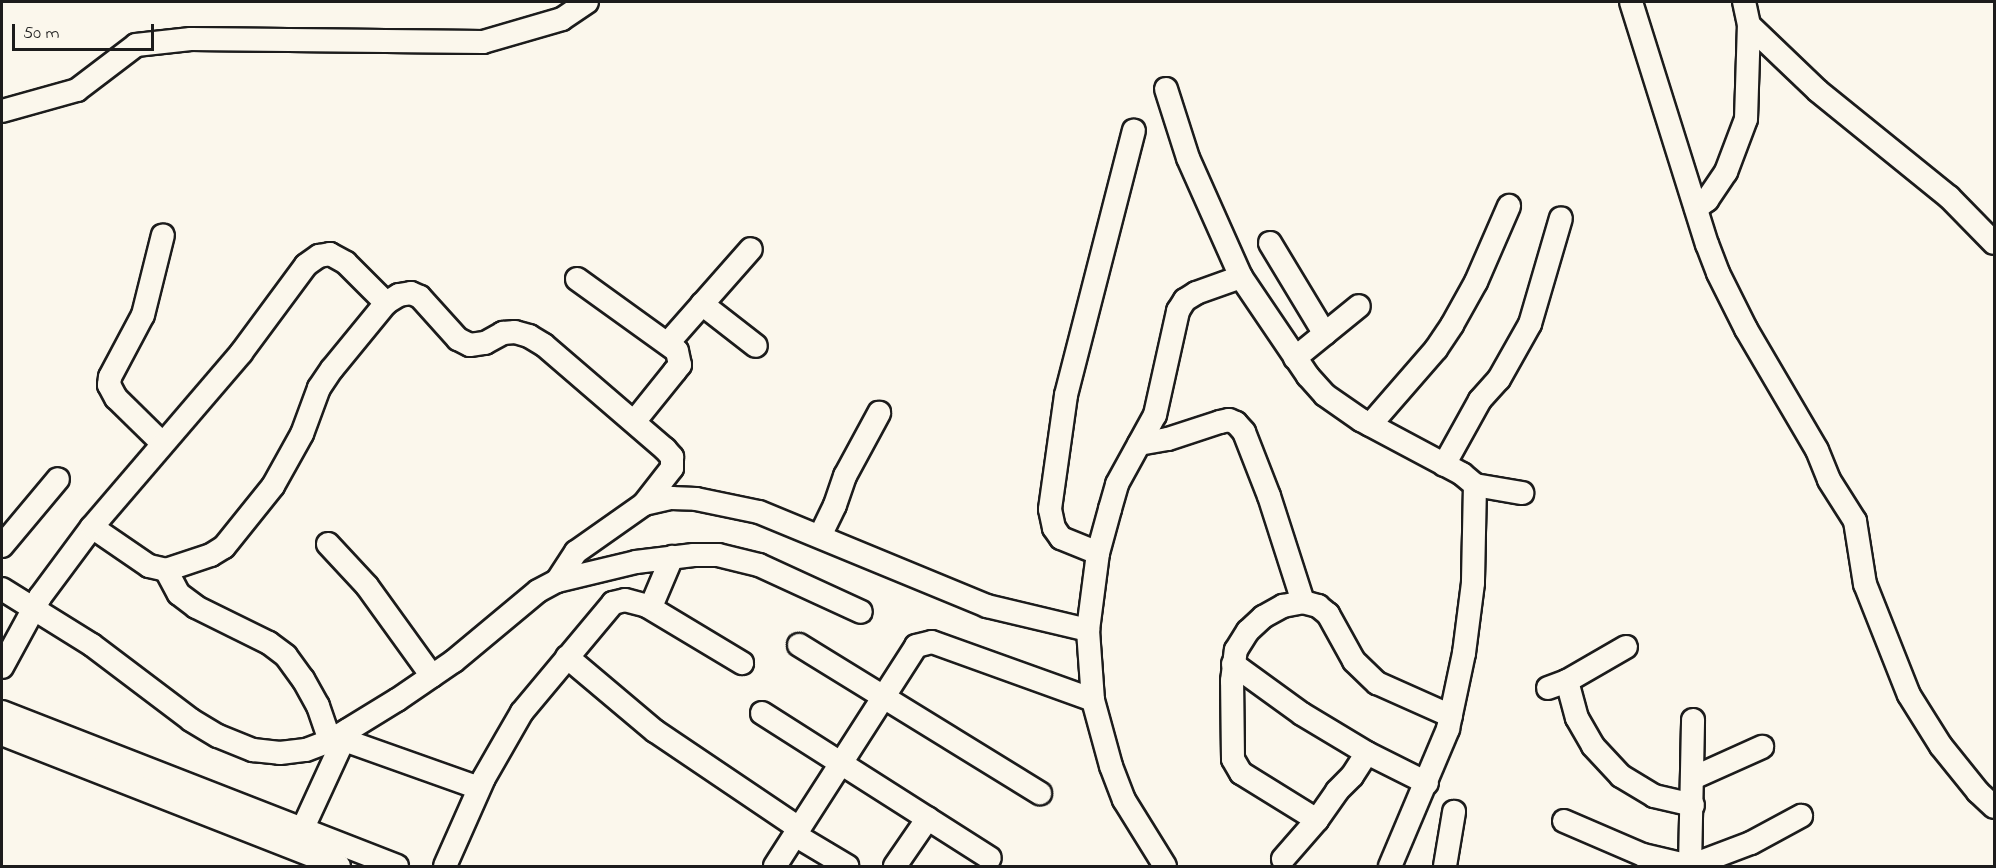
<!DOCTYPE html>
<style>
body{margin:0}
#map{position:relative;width:1996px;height:868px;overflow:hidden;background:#fbf7ec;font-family:"Indie Flower",sans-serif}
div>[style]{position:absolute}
.roads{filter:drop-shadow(2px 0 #1c1c1c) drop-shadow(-2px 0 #1c1c1c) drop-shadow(0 2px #1c1c1c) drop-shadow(0 -2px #1c1c1c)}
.minor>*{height:22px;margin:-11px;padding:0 11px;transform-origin:11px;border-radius:11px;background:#fbf7ec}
span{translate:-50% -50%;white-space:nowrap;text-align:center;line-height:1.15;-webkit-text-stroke:4.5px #fbf7ec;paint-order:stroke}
.frame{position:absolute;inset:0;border:3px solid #1c1c1c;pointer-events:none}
.scale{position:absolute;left:12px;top:24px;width:142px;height:27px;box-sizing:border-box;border:3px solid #1c1c1c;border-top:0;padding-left:8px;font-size:18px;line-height:21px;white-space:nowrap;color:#1c1c1c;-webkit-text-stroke:4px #fbf7ec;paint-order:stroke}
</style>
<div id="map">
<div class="roads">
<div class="minor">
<i style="left:1631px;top:2px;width:254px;rotate:72.6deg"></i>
<i style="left:1707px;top:244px;width:31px;rotate:69deg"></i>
<i style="left:1718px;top:273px;width:63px;rotate:63.4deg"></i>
<i style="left:1746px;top:329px;width:140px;rotate:59.6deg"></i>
<i style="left:1817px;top:450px;width:32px;rotate:68deg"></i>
<i style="left:1829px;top:480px;width:49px;rotate:57.6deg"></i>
<i style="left:1855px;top:521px;width:64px;rotate:81deg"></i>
<i style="left:1865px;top:584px;width:119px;rotate:68.4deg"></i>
<i style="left:1909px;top:695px;width:60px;rotate:57.9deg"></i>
<i style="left:1941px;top:746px;width:59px;rotate:51.2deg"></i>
<i style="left:1978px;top:792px;width:22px;rotate:43deg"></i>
<i style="left:1749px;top:25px;width:95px;rotate:43.7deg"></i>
<i style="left:1818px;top:91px;width:169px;rotate:39deg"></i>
<i style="left:1949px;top:197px;width:64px;rotate:45.6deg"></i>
<i style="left:1166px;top:89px;width:72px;rotate:72.3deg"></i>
<i style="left:1188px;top:158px;width:130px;rotate:66deg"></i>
<i style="left:1241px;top:277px;width:120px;rotate:55.9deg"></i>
<i style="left:1308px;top:376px;width:25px;rotate:48deg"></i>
<i style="left:1325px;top:395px;width:44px;rotate:34.8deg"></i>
<i style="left:1361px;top:420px;width:115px;rotate:28.1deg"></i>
<i style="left:1462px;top:474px;width:17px;rotate:40deg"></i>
<i style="left:1475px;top:485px;width:98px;rotate:91.2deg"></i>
<i style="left:1473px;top:583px;width:71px;rotate:97.3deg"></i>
<i style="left:1464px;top:653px;width:78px;rotate:101.9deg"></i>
<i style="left:1448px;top:729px;width:149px;rotate:112.9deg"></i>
<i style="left:2px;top:111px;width:78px;rotate:-15.6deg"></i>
<i style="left:77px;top:90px;width:74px;rotate:-37.3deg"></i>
<i style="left:136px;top:45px;width:55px;rotate:-6.2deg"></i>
<i style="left:191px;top:39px;width:292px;rotate:0.6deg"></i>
<i style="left:483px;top:42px;width:82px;rotate:-16.2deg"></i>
<i style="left:562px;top:19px;width:30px;rotate:-34deg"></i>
<i style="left:1696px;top:208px;width:14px;rotate:-36deg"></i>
<i style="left:1707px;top:200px;width:34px;rotate:-56deg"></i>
<i style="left:1726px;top:172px;width:57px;rotate:-69.3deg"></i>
<i style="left:1746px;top:119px;width:94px;rotate:-88.2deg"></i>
<i style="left:1749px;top:25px;width:24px;rotate:-102deg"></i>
<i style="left:1270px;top:243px;width:106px;rotate:58.9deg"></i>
<i style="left:577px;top:279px;width:123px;rotate:35.8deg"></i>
<i style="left:677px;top:351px;width:14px;rotate:78deg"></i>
<i style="left:680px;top:365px;width:8px;rotate:130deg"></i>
<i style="left:675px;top:371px;width:65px;rotate:128.8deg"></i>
<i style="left:702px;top:304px;width:68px;rotate:37.9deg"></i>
<i style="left:668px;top:343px;width:125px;rotate:-48.6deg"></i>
<i style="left:1295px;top:358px;width:82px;rotate:-39.1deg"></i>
<i style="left:1370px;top:425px;width:101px;rotate:-49deg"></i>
<i style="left:1436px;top:349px;width:29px;rotate:-56deg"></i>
<i style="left:1452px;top:325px;width:49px;rotate:-60.8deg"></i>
<i style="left:1476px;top:282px;width:83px;rotate:-66.5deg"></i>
<i style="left:162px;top:443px;width:64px;rotate:-135.6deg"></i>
<i style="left:116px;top:398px;width:15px;rotate:-118deg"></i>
<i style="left:109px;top:385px;width:8px;rotate:-83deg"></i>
<i style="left:110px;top:377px;width:70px;rotate:-62deg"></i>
<i style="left:143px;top:315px;width:82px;rotate:-76deg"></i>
<i style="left:1139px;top:444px;width:29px;rotate:-10deg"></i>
<i style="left:1168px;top:439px;width:55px;rotate:-18.1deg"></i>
<i style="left:1220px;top:422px;width:9px;rotate:-13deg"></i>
<i style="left:1229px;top:420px;width:8px;rotate:23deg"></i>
<i style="left:1236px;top:423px;width:12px;rotate:48deg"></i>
<i style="left:1244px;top:432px;width:69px;rotate:68.7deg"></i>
<i style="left:1269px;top:496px;width:111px;rotate:72.2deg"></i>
<i style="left:1444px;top:465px;width:74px;rotate:-61deg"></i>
<i style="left:1480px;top:400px;width:28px;rotate:-48deg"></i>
<i style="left:1499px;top:379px;width:63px;rotate:-60.6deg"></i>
<i style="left:1530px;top:324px;width:110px;rotate:-73.7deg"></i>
<i style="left:1475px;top:485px;width:48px;rotate:9.7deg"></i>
<i style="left:92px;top:527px;width:69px;rotate:34.4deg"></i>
<i style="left:149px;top:566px;width:17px;rotate:13deg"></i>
<i style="left:166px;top:570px;width:47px;rotate:-18.4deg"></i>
<i style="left:211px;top:555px;width:15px;rotate:-32deg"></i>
<i style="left:224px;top:547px;width:78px;rotate:-51.2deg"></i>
<i style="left:273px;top:486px;width:60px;rotate:-60.9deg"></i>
<i style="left:302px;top:434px;width:49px;rotate:-69.7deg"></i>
<i style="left:319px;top:388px;width:23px;rotate:-56deg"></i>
<i style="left:332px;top:369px;width:85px;rotate:-50.7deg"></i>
<i style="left:386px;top:303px;width:15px;rotate:-32deg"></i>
<i style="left:399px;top:295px;width:12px;rotate:-9deg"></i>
<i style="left:411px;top:293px;width:10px;rotate:24deg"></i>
<i style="left:420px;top:297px;width:57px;rotate:47.9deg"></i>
<i style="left:458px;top:339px;width:13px;rotate:27deg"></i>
<i style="left:470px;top:345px;width:15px;rotate:-8deg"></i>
<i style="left:485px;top:343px;width:21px;rotate:-29deg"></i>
<i style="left:503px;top:333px;width:12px;rotate:-5deg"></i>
<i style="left:515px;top:332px;width:15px;rotate:16deg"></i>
<i style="left:529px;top:336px;width:17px;rotate:31deg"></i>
<i style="left:544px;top:345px;width:160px;rotate:40.7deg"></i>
<i style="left:665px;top:449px;width:11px;rotate:49deg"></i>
<i style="left:672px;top:457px;width:11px;rotate:90deg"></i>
<i style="left:672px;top:468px;width:46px;rotate:127.9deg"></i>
<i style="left:820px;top:536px;width:34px;rotate:-64deg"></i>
<i style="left:835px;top:505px;width:31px;rotate:-71deg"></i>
<i style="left:845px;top:476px;width:72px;rotate:-61.6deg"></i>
<i style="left:328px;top:544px;width:57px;rotate:47.1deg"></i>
<i style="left:367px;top:586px;width:111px;rotate:54.2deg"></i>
<i style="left:2px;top:546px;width:87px;rotate:-50.1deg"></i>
<i style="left:1098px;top:553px;width:40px;rotate:-158deg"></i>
<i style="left:1061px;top:538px;width:12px;rotate:-125deg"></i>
<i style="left:1054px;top:528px;width:19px;rotate:-102deg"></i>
<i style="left:1050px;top:509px;width:115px;rotate:-82deg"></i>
<i style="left:1066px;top:395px;width:273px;rotate:-75.6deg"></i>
<i style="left:166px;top:570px;width:27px;rotate:62deg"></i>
<i style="left:179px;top:594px;width:21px;rotate:37deg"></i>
<i style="left:196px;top:607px;width:81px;rotate:26.3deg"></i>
<i style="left:269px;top:643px;width:21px;rotate:37deg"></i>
<i style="left:286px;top:656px;width:29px;rotate:54deg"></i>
<i style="left:303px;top:679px;width:31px;rotate:61deg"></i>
<i style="left:318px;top:706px;width:37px;rotate:71deg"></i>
<i style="left:557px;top:581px;width:35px;rotate:-57deg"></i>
<i style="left:576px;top:552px;width:83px;rotate:-35.2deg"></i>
<i style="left:644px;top:504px;width:28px;rotate:-13deg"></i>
<i style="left:671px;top:498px;width:25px;rotate:2deg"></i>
<i style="left:696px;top:499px;width:64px;rotate:11.7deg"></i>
<i style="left:759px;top:512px;width:247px;rotate:22.4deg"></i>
<i style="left:987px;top:606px;width:104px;rotate:13.4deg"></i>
<i style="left:2px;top:589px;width:106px;rotate:31.9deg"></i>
<i style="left:92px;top:645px;width:124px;rotate:37.1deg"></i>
<i style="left:191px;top:720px;width:31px;rotate:31deg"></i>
<i style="left:218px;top:736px;width:38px;rotate:22deg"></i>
<i style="left:253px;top:750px;width:27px;rotate:6deg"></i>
<i style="left:280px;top:753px;width:26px;rotate:-7deg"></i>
<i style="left:306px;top:750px;width:26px;rotate:-21deg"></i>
<i style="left:330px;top:741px;width:79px;rotate:-31.5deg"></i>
<i style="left:397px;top:700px;width:69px;rotate:-34.4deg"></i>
<i style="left:454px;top:661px;width:109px;rotate:-39.8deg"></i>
<i style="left:538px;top:591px;width:21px;rotate:-28deg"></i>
<i style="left:557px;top:581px;width:81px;rotate:-13.5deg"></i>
<i style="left:636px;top:562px;width:58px;rotate:-6.9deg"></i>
<i style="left:694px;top:555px;width:24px"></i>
<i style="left:718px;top:555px;width:42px;rotate:13.7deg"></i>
<i style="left:759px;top:565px;width:112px;rotate:24.7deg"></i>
<i style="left:647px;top:606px;width:111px;rotate:31deg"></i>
<i style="left:799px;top:645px;width:283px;rotate:31.6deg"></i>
<i style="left:567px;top:657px;width:115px;rotate:40.1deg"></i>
<i style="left:655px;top:731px;width:174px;rotate:34deg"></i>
<i style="left:1233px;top:664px;width:85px;rotate:35.9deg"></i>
<i style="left:1302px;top:714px;width:76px;rotate:31deg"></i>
<i style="left:1367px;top:753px;width:67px;rotate:26.6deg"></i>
<i style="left:2px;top:667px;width:80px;rotate:-61.5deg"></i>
<i style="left:40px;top:597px;width:87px;rotate:-53.4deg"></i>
<i style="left:92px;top:527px;width:229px;rotate:-49.4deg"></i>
<i style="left:241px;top:353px;width:109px;rotate:-53.5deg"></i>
<i style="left:306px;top:265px;width:16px;rotate:-35deg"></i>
<i style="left:319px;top:256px;width:11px;rotate:-10deg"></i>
<i style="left:330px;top:254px;width:18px;rotate:29deg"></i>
<i style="left:346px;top:263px;width:57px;rotate:45deg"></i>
<i style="left:1567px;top:681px;width:38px;rotate:75deg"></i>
<i style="left:1577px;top:718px;width:32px;rotate:60deg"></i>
<i style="left:1593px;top:746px;width:41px;rotate:47deg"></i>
<i style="left:1621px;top:776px;width:39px;rotate:31deg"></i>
<i style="left:1654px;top:796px;width:40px;rotate:13deg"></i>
<i style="left:1548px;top:688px;width:20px;rotate:-20deg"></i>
<i style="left:1567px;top:681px;width:68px;rotate:-30deg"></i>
<i style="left:2px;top:712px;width:424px;rotate:21.3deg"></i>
<i style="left:762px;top:713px;width:270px;rotate:32.5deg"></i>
<i style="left:2px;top:734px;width:362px;rotate:21.4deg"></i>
<i style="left:344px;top:740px;width:143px;rotate:19.6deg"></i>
<i style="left:1693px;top:778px;width:76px;rotate:-24.2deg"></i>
<i style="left:1317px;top:820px;width:89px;rotate:-148.3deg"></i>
<i style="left:1241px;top:773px;width:16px;rotate:-120deg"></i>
<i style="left:1233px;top:759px;width:78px;rotate:-90.7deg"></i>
<i style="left:1232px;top:681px;width:31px;rotate:-83deg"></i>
<i style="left:1236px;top:650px;width:22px;rotate:-58deg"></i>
<i style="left:1248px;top:631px;width:21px;rotate:-43deg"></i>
<i style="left:1263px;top:617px;width:23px;rotate:-29deg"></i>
<i style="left:1283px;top:606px;width:20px;rotate:-11deg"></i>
<i style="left:1303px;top:602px;width:16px;rotate:15deg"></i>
<i style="left:1318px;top:606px;width:13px;rotate:39deg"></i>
<i style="left:1328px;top:614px;width:54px;rotate:61deg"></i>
<i style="left:1354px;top:661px;width:32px;rotate:44deg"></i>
<i style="left:1377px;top:683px;width:81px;rotate:24deg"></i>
<i style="left:1564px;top:821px;width:86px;rotate:23.3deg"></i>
<i style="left:1643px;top:855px;width:48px;rotate:13.2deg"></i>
<i style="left:1690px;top:866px;width:65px;rotate:-20.7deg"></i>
<i style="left:1751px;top:843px;width:57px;rotate:-28.4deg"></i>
<i style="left:302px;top:830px;width:110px;rotate:-65.3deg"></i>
<i style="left:795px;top:835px;width:61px;rotate:30.8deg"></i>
<i style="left:1283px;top:859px;width:52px;rotate:-48.9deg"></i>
<i style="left:1317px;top:820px;width:35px;rotate:-55deg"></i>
<i style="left:1337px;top:791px;width:21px;rotate:-45deg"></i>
<i style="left:1352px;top:776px;width:27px;rotate:-57deg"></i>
<i style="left:445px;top:866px;width:96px;rotate:-66.1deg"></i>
<i style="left:484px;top:778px;width:76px;rotate:-60.1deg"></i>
<i style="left:522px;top:712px;width:142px;rotate:-50.1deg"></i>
<i style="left:613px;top:603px;width:12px;rotate:-14deg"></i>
<i style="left:625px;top:600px;width:23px;rotate:15deg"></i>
<i style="left:647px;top:606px;width:7px;rotate:-34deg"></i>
<i style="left:653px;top:602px;width:49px;rotate:-67.1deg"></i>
<i style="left:775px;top:866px;width:261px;rotate:-57.3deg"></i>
<i style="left:916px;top:646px;width:16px;rotate:-14deg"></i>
<i style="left:932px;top:642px;width:171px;rotate:19.8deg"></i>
<i style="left:895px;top:866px;width:58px;rotate:-55.5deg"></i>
<i style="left:1165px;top:866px;width:78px;rotate:-121.8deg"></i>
<i style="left:1124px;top:800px;width:36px;rotate:-111deg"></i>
<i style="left:1111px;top:766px;width:68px;rotate:-105.3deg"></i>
<i style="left:1093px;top:700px;width:70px;rotate:-94.1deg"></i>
<i style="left:1088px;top:630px;width:78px;rotate:-82.6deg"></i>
<i style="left:1098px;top:553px;width:46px;rotate:-74.7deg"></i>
<i style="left:1110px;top:509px;width:26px;rotate:-74deg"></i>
<i style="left:1117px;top:484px;width:79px;rotate:-61.2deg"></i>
<i style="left:1155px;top:415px;width:107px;rotate:-77.5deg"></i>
<i style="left:1178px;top:311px;width:13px;rotate:-58deg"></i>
<i style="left:1185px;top:300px;width:13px;rotate:-32deg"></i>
<i style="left:1196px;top:293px;width:48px;rotate:-19.6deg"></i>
<i style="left:1445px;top:866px;width:55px;rotate:-80.5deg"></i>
<i style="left:1690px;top:866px;width:146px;rotate:-88.8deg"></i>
</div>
</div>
<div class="frame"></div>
<div class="scale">50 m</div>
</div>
